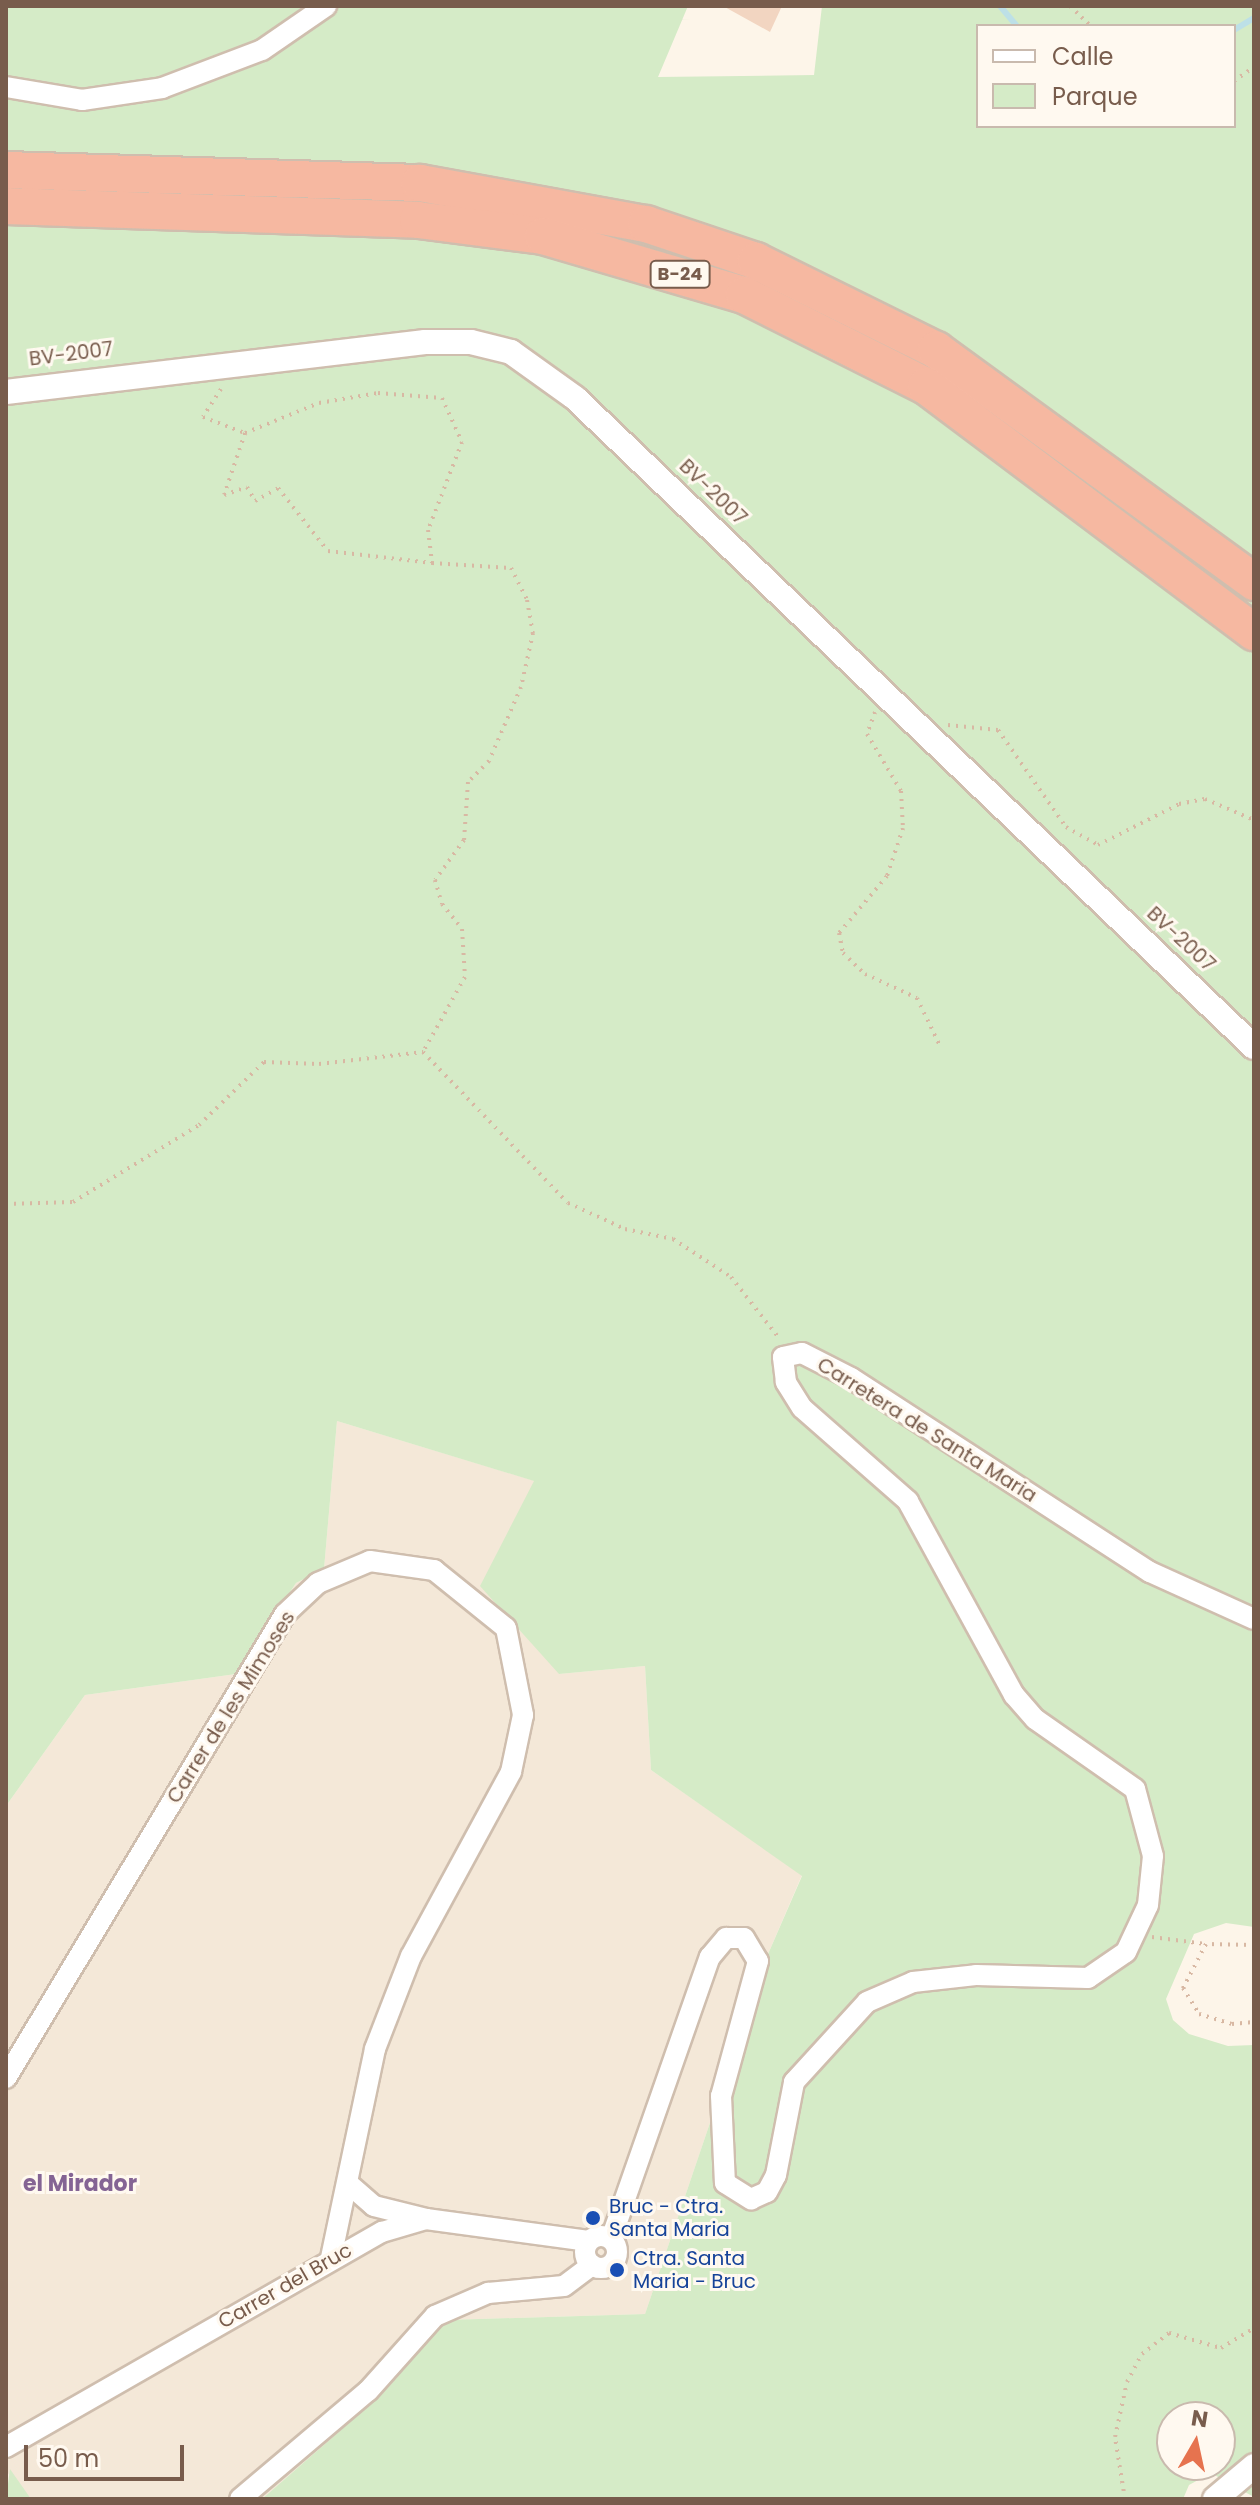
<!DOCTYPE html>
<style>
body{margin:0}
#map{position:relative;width:1260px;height:2505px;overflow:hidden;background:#fdf5e9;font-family:Poppins,sans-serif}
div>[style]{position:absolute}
.residential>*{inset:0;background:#f4e8d8}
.green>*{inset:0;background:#d5ebc7}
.stream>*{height:6px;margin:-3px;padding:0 3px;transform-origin:3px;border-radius:3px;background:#bde0e7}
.building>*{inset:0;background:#f2d5c1}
.path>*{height:4px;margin-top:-2px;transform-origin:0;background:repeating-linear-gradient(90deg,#d8b8a3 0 2px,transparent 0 8px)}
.roads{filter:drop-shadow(2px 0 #cfbeae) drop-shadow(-2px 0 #cfbeae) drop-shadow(0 2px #cfbeae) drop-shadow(0 -2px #cfbeae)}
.minor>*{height:20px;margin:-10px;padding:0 10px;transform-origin:10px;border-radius:10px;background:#fff}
.minor>.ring{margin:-10px;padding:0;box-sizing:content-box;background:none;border:20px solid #fff;border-radius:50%}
.tertiary>*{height:24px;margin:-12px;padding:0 12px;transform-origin:12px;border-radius:12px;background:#fff}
.motorway>*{height:36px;margin:-18px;padding:0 18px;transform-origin:18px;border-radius:18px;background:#f6b8a1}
.dots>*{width:22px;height:22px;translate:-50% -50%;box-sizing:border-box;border:4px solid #fff9f0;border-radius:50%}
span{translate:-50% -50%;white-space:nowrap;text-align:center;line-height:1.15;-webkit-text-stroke:6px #fff9f0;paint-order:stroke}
.shield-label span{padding:2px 6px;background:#fff9f0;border:2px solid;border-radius:6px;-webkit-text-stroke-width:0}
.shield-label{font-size:18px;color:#785c4c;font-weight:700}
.street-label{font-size:20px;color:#785c4c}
.transit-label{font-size:20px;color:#164399}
.left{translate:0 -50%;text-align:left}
.neighbourhood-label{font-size:22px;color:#846494;font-weight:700}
.frame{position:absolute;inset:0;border:8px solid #785c4c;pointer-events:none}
.legend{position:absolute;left:976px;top:24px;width:260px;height:104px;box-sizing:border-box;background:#fff9f0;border:2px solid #c9baae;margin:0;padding:10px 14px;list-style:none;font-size:24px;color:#785c4c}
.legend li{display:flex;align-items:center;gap:16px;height:40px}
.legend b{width:40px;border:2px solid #c9baae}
.north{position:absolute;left:1156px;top:2401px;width:80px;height:80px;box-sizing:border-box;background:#fff9f0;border:2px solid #c9baae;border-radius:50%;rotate:9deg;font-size:22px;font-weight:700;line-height:32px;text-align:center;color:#785c4c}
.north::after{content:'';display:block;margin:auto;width:28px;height:36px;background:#e6734f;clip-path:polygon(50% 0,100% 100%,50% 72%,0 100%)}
.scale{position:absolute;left:24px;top:2445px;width:160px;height:36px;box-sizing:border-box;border:4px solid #785c4c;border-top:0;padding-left:10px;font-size:24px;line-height:28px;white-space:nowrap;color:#785c4c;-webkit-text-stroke:6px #fff9f0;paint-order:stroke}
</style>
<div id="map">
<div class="residential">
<i style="clip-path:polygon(337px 1421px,535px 1481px,559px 1674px,645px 1666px,651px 1770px,802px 1875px,765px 1961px,645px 2314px,447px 2320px,381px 2395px,262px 2499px,31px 2499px,6px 2471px,6px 1806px,85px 1695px,236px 1674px,296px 1583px,324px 1569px)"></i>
</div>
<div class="green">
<i style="clip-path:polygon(evenodd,6px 6px,688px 6px,658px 77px,814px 75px,822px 6px,1254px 6px,1254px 1927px,1226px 1923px,1194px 1934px,1166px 1999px,1173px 2020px,1189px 2034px,1228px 2046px,1254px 2045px,1254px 2497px,1211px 2473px,1189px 2485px,1183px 2499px,262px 2499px,381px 2395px,447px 2320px,645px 2314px,765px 1961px,802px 1876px,651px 1770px,645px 1666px,559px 1674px,480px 1586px,534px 1481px,337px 1421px,324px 1569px,296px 1583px,236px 1674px,85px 1695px,6px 1806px,6px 6px,978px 26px,1234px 26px,1234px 126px,978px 126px,978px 26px,6px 6px,1172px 2417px,1220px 2417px,1220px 2465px,1172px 2465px,1172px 2417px)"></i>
<i style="clip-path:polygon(10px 2469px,31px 2499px,6px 2499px)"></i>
</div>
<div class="stream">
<i style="left:1000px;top:6px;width:26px;rotate:50deg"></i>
<i style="left:1234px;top:30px;width:23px;rotate:-31deg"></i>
</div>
<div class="building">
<i style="clip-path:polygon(723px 6px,782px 6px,770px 32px)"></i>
</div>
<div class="path">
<i style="left:1070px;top:6px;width:29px;rotate:44deg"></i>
<i style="left:1234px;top:81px;width:24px;rotate:-35deg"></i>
<i style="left:221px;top:389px;width:33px;rotate:123deg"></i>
<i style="left:203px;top:417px;width:45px;rotate:20.9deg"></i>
<i style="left:245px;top:433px;width:80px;rotate:-22.1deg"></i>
<i style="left:319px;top:403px;width:60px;rotate:-9.6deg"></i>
<i style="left:378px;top:393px;width:64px;rotate:4.5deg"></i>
<i style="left:442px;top:398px;width:48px;rotate:65.6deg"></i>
<i style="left:462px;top:442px;width:94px;rotate:111.1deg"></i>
<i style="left:428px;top:530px;width:33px;rotate:83deg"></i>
<i style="left:432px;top:563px;width:79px;rotate:3.6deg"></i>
<i style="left:511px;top:568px;width:36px;rotate:63deg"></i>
<i style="left:527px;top:600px;width:34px;rotate:80deg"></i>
<i style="left:533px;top:633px;width:55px;rotate:102.5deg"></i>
<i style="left:521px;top:687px;width:81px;rotate:113.4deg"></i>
<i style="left:489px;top:761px;width:30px;rotate:135deg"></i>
<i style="left:468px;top:782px;width:58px;rotate:93.9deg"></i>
<i style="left:464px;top:840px;width:49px;rotate:125.9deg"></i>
<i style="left:435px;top:880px;width:25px;rotate:74deg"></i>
<i style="left:442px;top:904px;width:32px;rotate:51deg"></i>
<i style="left:462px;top:929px;width:48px;rotate:86.4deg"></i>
<i style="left:465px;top:977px;width:86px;rotate:119.2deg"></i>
<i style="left:245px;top:433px;width:65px;rotate:108.7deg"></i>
<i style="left:224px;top:495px;width:24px;rotate:-19deg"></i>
<i style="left:247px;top:487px;width:16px;rotate:60deg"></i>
<i style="left:255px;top:501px;width:26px;rotate:-29deg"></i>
<i style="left:278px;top:488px;width:80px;rotate:51.6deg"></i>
<i style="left:328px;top:551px;width:105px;rotate:6.6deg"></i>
<i style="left:875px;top:712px;width:23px;rotate:110deg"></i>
<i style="left:867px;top:734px;width:66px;rotate:59.2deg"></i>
<i style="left:901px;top:791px;width:37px;rotate:87deg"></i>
<i style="left:903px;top:828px;width:51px;rotate:108.4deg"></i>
<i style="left:887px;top:876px;width:75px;rotate:130.1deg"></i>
<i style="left:839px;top:933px;width:20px;rotate:79deg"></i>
<i style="left:843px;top:953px;width:30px;rotate:44deg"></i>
<i style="left:865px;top:974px;width:57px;rotate:24.8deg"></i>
<i style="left:917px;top:998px;width:51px;rotate:64.4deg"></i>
<i style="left:948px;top:725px;width:50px;rotate:5.7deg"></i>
<i style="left:998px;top:730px;width:118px;rotate:55deg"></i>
<i style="left:1066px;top:827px;width:37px;rotate:29deg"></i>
<i style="left:1098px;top:845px;width:91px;rotate:-26.8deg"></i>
<i style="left:1179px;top:804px;width:26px;rotate:-11deg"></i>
<i style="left:1205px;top:799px;width:53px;rotate:23.2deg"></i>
<i style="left:6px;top:1204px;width:67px;rotate:-1.7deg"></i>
<i style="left:73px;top:1202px;width:148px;rotate:-31.4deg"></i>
<i style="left:199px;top:1125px;width:91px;rotate:-44.1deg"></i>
<i style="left:264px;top:1062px;width:55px;rotate:2.1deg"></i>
<i style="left:319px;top:1064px;width:105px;rotate:-6.6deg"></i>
<i style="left:423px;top:1052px;width:209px;rotate:46.2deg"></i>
<i style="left:568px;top:1203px;width:63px;rotate:24.5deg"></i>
<i style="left:625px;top:1229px;width:49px;rotate:11.8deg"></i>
<i style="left:673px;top:1239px;width:69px;rotate:33.2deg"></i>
<i style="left:731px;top:1277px;width:78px;rotate:51.8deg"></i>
<i style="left:1152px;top:1937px;width:54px;rotate:7.4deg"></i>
<i style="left:1254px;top:1945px;width:48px;rotate:-178.8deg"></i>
<i style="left:1206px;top:1944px;width:50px;rotate:117.6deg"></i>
<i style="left:1183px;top:1988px;width:31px;rotate:58deg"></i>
<i style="left:1199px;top:2014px;width:34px;rotate:17deg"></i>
<i style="left:1232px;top:2024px;width:22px;rotate:-5deg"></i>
<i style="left:1125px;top:2499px;width:63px;rotate:-99.2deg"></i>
<i style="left:1115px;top:2437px;width:56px;rotate:-77.7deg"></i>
<i style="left:1127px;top:2382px;width:32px;rotate:-62deg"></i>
<i style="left:1142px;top:2354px;width:34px;rotate:-38deg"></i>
<i style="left:1169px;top:2333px;width:54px;rotate:16.1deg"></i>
<i style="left:1221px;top:2348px;width:39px;rotate:-31deg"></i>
</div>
<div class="roads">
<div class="minor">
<i style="left:6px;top:87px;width:77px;rotate:9.7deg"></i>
<i style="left:82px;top:100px;width:81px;rotate:-8.5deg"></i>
<i style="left:162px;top:88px;width:107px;rotate:-20.8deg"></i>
<i style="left:262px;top:50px;width:78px;rotate:-34.5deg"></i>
<i style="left:6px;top:2078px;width:541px;rotate:-58.98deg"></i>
<i style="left:285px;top:1614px;width:45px;rotate:-43.2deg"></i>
<i style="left:318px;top:1583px;width:56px;rotate:-22.9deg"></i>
<i style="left:370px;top:1561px;width:65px;rotate:8deg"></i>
<i style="left:434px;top:1570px;width:92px;rotate:38.9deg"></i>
<i style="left:506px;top:1628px;width:89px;rotate:78.9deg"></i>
<i style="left:523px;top:1715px;width:58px;rotate:101.9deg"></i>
<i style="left:511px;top:1772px;width:209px;rotate:118.5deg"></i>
<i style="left:411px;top:1956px;width:100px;rotate:111.2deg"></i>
<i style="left:375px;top:2049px;width:214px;rotate:101.9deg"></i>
<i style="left:351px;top:2186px;width:30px;rotate:41deg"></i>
<i style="left:374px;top:2206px;width:54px;rotate:14deg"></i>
<i class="ring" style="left:585px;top:2236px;width:12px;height:12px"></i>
<i style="left:611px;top:2239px;width:299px;rotate:-70.7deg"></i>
<i style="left:710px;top:1957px;width:25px;rotate:-50deg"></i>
<i style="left:726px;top:1938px;width:18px"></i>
<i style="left:744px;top:1938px;width:27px;rotate:59deg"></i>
<i style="left:758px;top:1961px;width:140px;rotate:105.3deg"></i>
<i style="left:721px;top:2096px;width:87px;rotate:87.4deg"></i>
<i style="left:725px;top:2183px;width:31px;rotate:32deg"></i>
<i style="left:751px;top:2199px;width:17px;rotate:-24deg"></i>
<i style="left:767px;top:2192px;width:19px;rotate:-62deg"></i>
<i style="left:776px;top:2175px;width:95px;rotate:-79deg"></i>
<i style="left:794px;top:2082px;width:108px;rotate:-47.6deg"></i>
<i style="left:867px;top:2002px;width:50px;rotate:-23.5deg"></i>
<i style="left:913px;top:1982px;width:63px;rotate:-6.3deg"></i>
<i style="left:976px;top:1975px;width:112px;rotate:1.5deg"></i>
<i style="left:1088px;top:1978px;width:46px;rotate:-34.4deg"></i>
<i style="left:1126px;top:1952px;width:52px;rotate:-64.9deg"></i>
<i style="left:1148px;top:1905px;width:49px;rotate:-84.2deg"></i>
<i style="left:1153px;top:1856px;width:69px;rotate:-105deg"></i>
<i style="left:1135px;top:1789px;width:122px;rotate:-145deg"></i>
<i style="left:1035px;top:1719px;width:32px;rotate:-131deg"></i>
<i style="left:1014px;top:1695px;width:221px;rotate:-118.7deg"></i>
<i style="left:908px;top:1501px;width:141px;rotate:-138.7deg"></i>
<i style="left:802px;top:1408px;width:31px;rotate:-122deg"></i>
<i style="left:786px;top:1382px;width:25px;rotate:-97deg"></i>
<i style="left:783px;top:1357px;width:19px;rotate:-12deg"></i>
<i style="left:802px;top:1353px;width:55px;rotate:27deg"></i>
<i style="left:851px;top:1378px;width:356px;rotate:33deg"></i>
<i style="left:1150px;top:1572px;width:114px;rotate:24.3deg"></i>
<i style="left:6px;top:2447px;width:433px;rotate:-29.8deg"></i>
<i style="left:382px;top:2232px;width:46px;rotate:-16.5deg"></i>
<i style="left:426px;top:2219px;width:164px;rotate:7.7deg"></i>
<i style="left:240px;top:2499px;width:167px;rotate:-40.2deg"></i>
<i style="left:368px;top:2391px;width:101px;rotate:-48.2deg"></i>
<i style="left:435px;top:2316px;width:58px;rotate:-23.5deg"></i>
<i style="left:488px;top:2293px;width:76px;rotate:-5.3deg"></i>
<i style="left:564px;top:2286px;width:35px;rotate:-37deg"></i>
</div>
<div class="tertiary">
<i style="left:6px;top:392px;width:422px;rotate:-6.8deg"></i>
<i style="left:425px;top:342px;width:46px"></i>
<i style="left:471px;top:342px;width:41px;rotate:14deg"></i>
<i style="left:511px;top:352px;width:79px;rotate:35.7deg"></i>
<i style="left:575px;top:398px;width:939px;rotate:43.71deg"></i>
<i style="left:1215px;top:2499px;width:51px;rotate:-40.2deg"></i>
</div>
<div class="motorway">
<i style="left:6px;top:170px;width:414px;rotate:1.8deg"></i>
<i style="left:420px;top:183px;width:230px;rotate:10.3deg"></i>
<i style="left:646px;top:224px;width:116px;rotate:18.6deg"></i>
<i style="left:756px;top:261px;width:201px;rotate:26.3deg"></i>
<i style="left:936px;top:350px;width:394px;rotate:36.1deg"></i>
<i style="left:6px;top:206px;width:412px;rotate:1.9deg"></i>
<i style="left:418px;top:220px;width:126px;rotate:7.3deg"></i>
<i style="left:543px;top:236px;width:209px;rotate:16.4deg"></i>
<i style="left:744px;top:295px;width:203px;rotate:26.6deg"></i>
<i style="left:926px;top:386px;width:410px;rotate:36.9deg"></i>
</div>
</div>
<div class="dots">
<i style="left:593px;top:2218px;background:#1a4fb4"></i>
<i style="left:617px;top:2270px;background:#1a4fb4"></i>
</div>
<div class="shield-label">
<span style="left:680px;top:274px">B-24</span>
</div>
<div class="street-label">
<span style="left:71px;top:354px;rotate:-7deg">BV-2007</span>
<span style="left:713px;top:492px;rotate:44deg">BV-2007</span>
<span style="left:1181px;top:939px;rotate:43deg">BV-2007</span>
<span style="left:927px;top:1430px;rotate:32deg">Carretera de Santa Maria</span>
<span style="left:231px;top:1707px;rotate:-58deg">Carrer de les Mimoses</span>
<span style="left:285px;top:2286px;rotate:-30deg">Carrer del Bruc</span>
</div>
<div class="transit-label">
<span class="left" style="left:609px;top:2218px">Bruc - Ctra.<br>Santa Maria</span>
<span class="left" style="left:633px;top:2270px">Ctra. Santa<br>Maria - Bruc</span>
</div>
<div class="neighbourhood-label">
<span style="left:80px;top:2184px">el Mirador</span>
</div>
<div class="frame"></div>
<ul class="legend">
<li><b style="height:10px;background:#fff"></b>Calle</li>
<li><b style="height:22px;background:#d5ebc7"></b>Parque</li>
</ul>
<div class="north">N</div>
<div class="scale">50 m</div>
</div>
